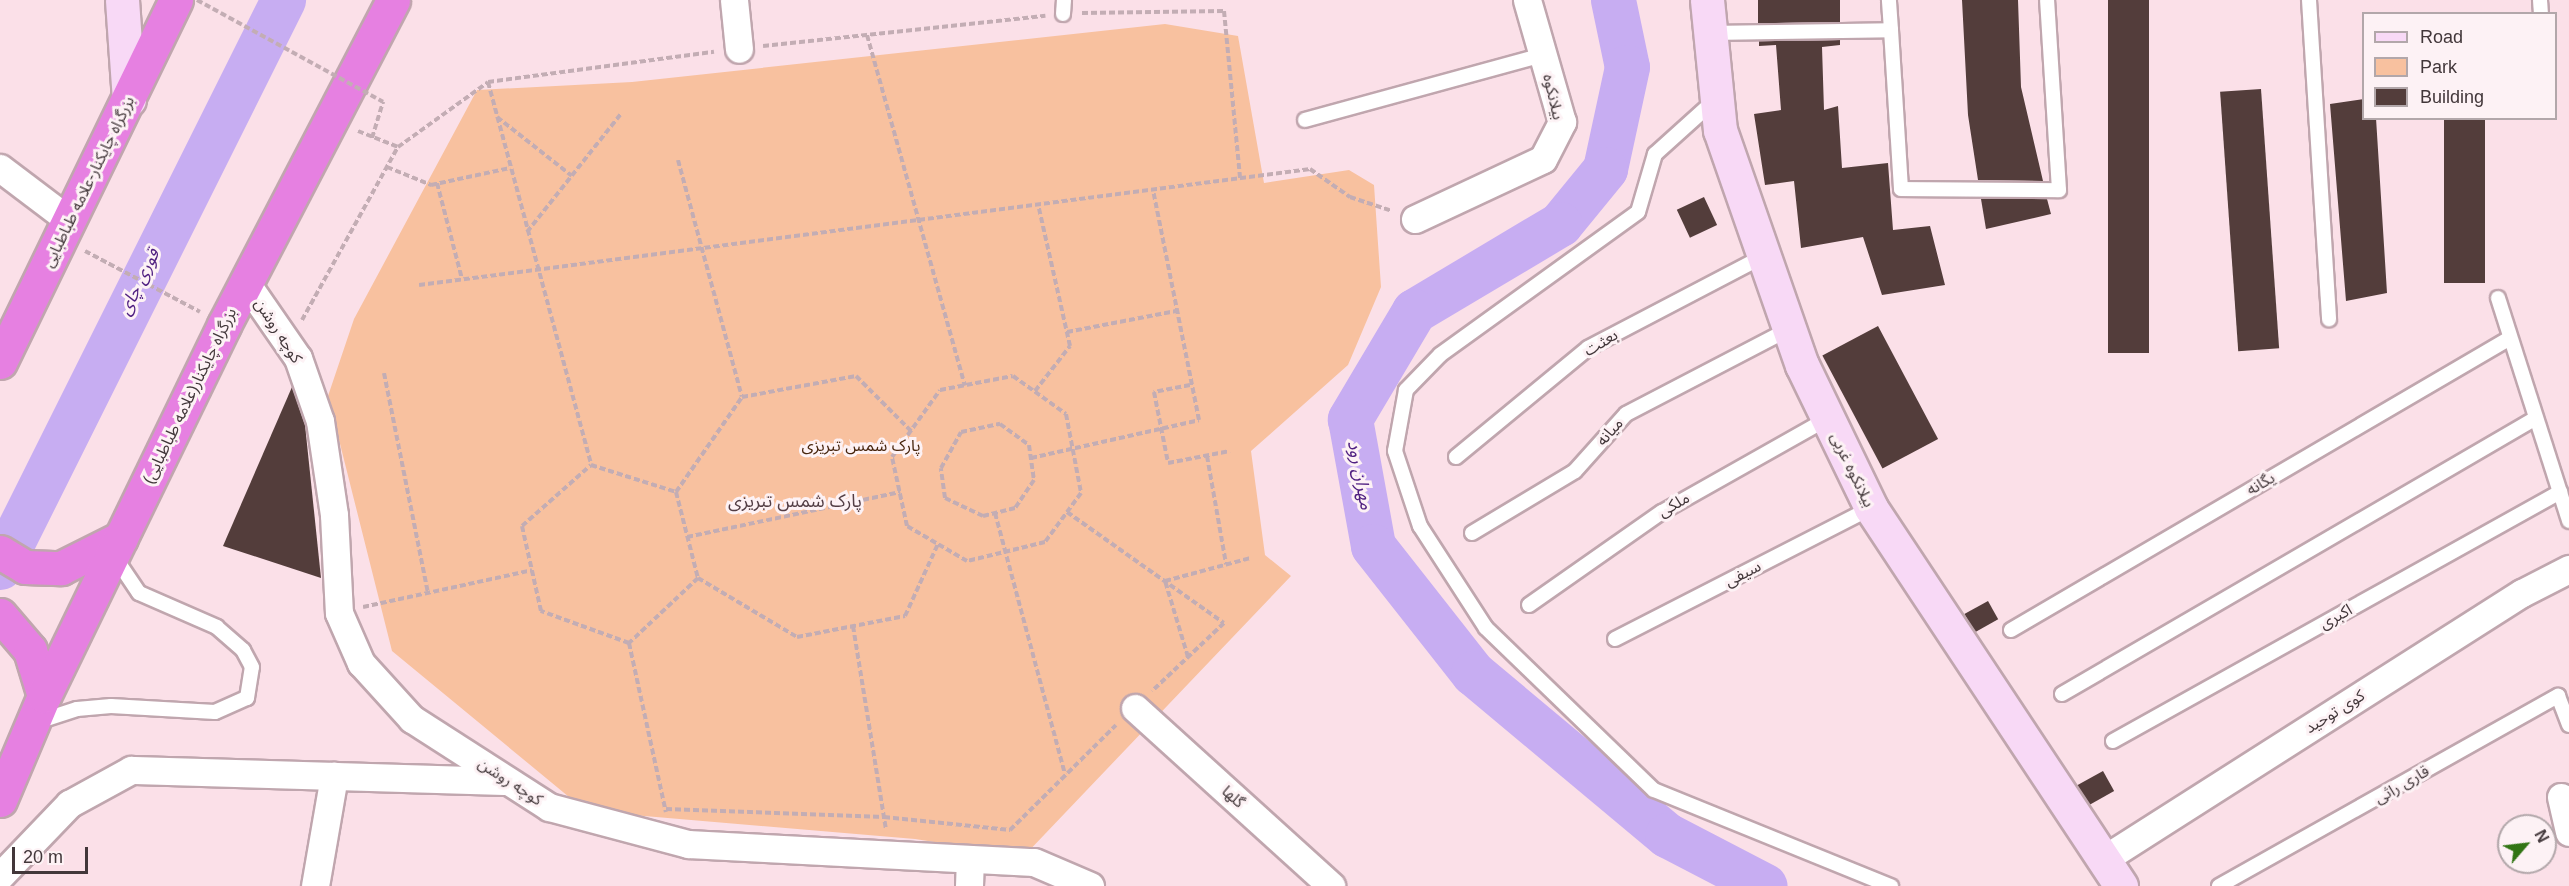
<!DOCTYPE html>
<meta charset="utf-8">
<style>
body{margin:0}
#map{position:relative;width:2569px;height:886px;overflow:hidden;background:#fbe0e8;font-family:Arial,"Noto Sans Arabic",sans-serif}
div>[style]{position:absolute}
.green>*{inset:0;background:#f8c19f}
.river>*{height:45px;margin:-22.5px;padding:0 22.5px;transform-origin:22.5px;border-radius:22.5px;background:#c7adf2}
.building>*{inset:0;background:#533d3b;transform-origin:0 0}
.path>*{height:4px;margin-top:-2px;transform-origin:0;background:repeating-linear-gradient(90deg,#c3adb4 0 6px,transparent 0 9px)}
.roads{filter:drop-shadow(2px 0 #c0a6ae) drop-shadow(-2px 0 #c0a6ae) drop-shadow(0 2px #c0a6ae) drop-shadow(0 -2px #c0a6ae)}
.lane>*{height:14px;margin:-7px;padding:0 7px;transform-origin:7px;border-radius:7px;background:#fff}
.street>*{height:27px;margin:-13.5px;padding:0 13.5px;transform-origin:13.5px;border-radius:13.5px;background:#fff}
.secondary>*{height:33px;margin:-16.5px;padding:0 16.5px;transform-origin:16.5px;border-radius:16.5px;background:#f8d9f6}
.highway>*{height:33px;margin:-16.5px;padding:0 16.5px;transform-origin:16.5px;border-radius:16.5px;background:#e680e1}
.path-bridge>*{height:4px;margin-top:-2px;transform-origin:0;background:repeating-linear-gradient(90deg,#c3adb4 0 6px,transparent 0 9px)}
span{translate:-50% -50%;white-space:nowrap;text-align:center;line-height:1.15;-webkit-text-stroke:6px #fdf2f5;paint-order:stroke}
.street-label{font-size:16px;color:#42373a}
.park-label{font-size:16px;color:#47250d}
.water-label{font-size:18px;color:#4f1f81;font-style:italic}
.neighbourhood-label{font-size:18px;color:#523d44}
.legend{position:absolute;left:2362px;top:12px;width:195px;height:108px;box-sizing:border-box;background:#fdf2f5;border:2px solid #b2a7aa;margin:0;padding:8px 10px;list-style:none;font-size:18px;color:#42373a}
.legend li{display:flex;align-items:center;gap:12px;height:30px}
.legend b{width:30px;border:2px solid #b2a7aa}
.north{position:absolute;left:2497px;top:814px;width:60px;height:60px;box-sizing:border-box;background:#fdf2f5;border:2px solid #b2a7aa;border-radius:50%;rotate:62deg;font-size:16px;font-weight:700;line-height:24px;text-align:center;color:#42373a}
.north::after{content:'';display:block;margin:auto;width:21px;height:27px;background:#317514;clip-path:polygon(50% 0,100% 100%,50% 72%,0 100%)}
.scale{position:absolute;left:12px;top:847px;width:76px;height:27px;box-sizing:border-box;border:3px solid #42373a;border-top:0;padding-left:8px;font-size:18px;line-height:21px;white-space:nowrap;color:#42373a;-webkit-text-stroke:4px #fdf2f5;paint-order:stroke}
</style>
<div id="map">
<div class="green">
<i style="clip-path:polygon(1165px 24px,1238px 36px,1264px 183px,1349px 170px,1374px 185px,1381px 287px,1348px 365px,1251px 451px,1265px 555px,1291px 576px,1024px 856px,915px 839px,586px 811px,392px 651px,328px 396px,354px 319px,477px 90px,632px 82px)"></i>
</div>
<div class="river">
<i style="left:1613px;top:0;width:68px;rotate:78.2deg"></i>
<i style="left:1627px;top:67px;width:104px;rotate:102.2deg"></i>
<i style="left:1605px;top:169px;width:71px;rotate:129.3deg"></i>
<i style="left:1560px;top:224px;width:170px;rotate:149.2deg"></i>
<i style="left:1414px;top:311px;width:126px;rotate:120.7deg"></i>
<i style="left:1350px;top:419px;width:129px;rotate:79.7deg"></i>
<i style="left:1373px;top:546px;width:162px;rotate:51.8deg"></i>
<i style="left:1473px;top:673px;width:253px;rotate:39.9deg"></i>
<i style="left:1667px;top:835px;width:110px;rotate:27.5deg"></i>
<i style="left:0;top:567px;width:634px;rotate:-63.48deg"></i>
</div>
<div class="building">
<i style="left:1758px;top:0;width:82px;height:23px"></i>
<i style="clip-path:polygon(1962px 0,2018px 0,2021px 87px,2043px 181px,1978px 180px,1968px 115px)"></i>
<i style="left:2108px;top:0;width:41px;height:353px"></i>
<i style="clip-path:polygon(1840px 40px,1840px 45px,1822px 47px,1824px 110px,1838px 106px,1842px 168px,1888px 163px,1893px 230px,1930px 226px,1945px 285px,1882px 295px,1863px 237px,1801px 248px,1794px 181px,1765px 185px,1754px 114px,1781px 110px,1776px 45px,1759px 46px,1759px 41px)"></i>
<i style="left:2261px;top:89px;width:260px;height:41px;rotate:86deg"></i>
<i style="clip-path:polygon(2364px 99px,2364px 118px,2376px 118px,2387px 293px,2346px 301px,2330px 104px)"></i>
<i style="left:2444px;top:118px;width:41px;height:165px"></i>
<i style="left:1704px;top:197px;width:31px;height:30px;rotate:65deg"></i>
<i style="clip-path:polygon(1981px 199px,2047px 199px,2051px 214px,1986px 229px)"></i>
<i style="left:1878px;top:326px;width:128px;height:63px;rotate:62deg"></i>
<i style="clip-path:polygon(292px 387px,305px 425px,321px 578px,223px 546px)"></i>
<i style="left:1988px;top:601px;width:21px;height:27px;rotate:61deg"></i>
<i style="left:2103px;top:771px;width:23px;height:30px;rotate:61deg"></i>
</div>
<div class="path">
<i style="left:1082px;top:13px;width:142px;rotate:-0.8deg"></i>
<i style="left:1224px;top:11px;width:168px;rotate:84.5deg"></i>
<i style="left:867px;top:35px;width:364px;rotate:74.4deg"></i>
<i style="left:763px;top:46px;width:284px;rotate:-6.1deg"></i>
<i style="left:488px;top:82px;width:397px;rotate:74.9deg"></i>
<i style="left:497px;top:117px;width:95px;rotate:38.2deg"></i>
<i style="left:358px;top:131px;width:43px;rotate:21.8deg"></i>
<i style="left:398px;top:147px;width:111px;rotate:-35.8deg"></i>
<i style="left:488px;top:82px;width:228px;rotate:-7.6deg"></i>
<i style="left:372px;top:138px;width:38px;rotate:-73deg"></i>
<i style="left:678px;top:160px;width:245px;rotate:74.9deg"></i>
<i style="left:387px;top:167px;width:48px;rotate:22.2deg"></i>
<i style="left:431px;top:185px;width:81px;rotate:-12.1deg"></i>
<i style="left:437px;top:183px;width:99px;rotate:75.4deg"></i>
<i style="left:527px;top:232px;width:151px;rotate:-51.5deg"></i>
<i style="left:85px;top:251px;width:130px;rotate:27.9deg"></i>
<i style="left:419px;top:285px;width:899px;rotate:-7.42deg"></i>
<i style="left:1310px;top:169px;width:49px;rotate:35deg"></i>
<i style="left:1350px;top:197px;width:44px;rotate:18.4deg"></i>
<i style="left:302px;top:320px;width:198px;rotate:-61deg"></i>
<i style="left:1067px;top:332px;width:111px;rotate:-10.9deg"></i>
<i style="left:384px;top:373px;width:224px;rotate:78.7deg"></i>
<i style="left:1013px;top:376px;width:65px;rotate:35.6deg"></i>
<i style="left:1066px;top:414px;width:80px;rotate:79.2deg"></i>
<i style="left:1081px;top:493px;width:61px;rotate:126.3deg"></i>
<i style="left:1045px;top:542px;width:80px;rotate:166.3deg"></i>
<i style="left:967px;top:561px;width:69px;rotate:-149.7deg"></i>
<i style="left:907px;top:526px;width:71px;rotate:-102.3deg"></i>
<i style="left:892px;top:457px;width:82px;rotate:-54.4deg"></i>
<i style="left:940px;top:390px;width:74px;rotate:-10.9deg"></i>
<i style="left:1190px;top:385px;width:37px;rotate:169deg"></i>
<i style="left:1154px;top:392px;width:72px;rotate:78.8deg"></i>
<i style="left:1168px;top:463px;width:63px;rotate:-11deg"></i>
<i style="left:1035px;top:391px;width:57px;rotate:-52.1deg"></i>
<i style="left:1070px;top:346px;width:146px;rotate:-102.7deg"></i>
<i style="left:1000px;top:424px;width:36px;rotate:36deg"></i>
<i style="left:1029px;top:445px;width:35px;rotate:82deg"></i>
<i style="left:1034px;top:480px;width:34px;rotate:124deg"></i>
<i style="left:1015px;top:508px;width:33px;rotate:166deg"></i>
<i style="left:983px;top:516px;width:42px;rotate:-154.7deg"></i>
<i style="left:945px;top:498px;width:30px;rotate:-98deg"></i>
<i style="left:941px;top:468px;width:41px;rotate:-60.9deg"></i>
<i style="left:961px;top:432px;width:40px;rotate:-12deg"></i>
<i style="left:1207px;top:456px;width:110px;rotate:80deg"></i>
<i style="left:1031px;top:458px;width:172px;rotate:-12.7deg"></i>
<i style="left:1199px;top:420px;width:236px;rotate:-101.3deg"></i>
<i style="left:676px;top:492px;width:116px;rotate:-55.2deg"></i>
<i style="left:742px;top:397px;width:116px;rotate:-10.4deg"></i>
<i style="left:856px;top:376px;width:78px;rotate:45deg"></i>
<i style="left:1067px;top:512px;width:192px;rotate:35.3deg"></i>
<i style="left:1224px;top:623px;width:99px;rotate:136.6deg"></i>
<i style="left:995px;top:513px;width:270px;rotate:75deg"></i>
<i style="left:687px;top:537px;width:218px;rotate:-11.9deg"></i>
<i style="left:698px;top:578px;width:95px;rotate:136.7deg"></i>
<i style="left:629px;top:643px;width:94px;rotate:-160deg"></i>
<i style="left:541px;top:611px;width:87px;rotate:-102.6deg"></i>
<i style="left:522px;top:526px;width:92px;rotate:-41.5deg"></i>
<i style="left:591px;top:465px;width:89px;rotate:17.6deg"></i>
<i style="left:676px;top:492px;width:89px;rotate:75.7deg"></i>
<i style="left:698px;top:578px;width:115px;rotate:30.8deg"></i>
<i style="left:797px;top:637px;width:110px;rotate:-11deg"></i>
<i style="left:905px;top:616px;width:79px;rotate:-65.4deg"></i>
<i style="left:363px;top:607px;width:173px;rotate:-12.3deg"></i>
<i style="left:853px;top:626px;width:206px;rotate:80.8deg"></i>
<i style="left:629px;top:643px;width:173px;rotate:77.7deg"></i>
<i style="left:1188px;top:657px;width:79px;rotate:-106.8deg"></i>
<i style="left:1165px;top:581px;width:88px;rotate:-15.1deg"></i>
<i style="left:666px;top:809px;width:218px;rotate:2.1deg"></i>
<i style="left:884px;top:817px;width:127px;rotate:5.9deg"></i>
<i style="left:1010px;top:830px;width:149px;rotate:-44.7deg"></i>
</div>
<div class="roads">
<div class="lane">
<i style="left:2309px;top:0;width:320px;rotate:86.4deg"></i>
<i style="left:2540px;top:0;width:14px;rotate:86deg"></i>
<i style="left:1063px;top:14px;width:14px;rotate:-86deg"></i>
<i style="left:1891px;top:30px;width:159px;rotate:86.4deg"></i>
<i style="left:1901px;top:189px;width:158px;rotate:0.4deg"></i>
<i style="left:2059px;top:190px;width:190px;rotate:-93.6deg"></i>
<i style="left:1710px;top:33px;width:181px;rotate:-0.9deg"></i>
<i style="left:1891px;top:30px;width:30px;rotate:-94deg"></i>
<i style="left:1715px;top:100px;width:81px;rotate:138deg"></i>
<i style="left:1655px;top:154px;width:60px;rotate:106.3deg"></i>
<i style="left:1638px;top:212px;width:244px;rotate:144.2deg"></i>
<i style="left:1440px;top:355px;width:49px;rotate:134.2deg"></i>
<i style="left:1406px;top:390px;width:62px;rotate:100.2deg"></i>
<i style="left:1395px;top:451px;width:79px;rotate:71.6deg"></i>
<i style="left:1420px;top:526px;width:121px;rotate:57.1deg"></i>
<i style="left:1486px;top:628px;width:233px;rotate:44deg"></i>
<i style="left:1654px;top:790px;width:256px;rotate:22.1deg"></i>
<i style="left:1305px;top:120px;width:246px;rotate:-15.3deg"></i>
<i style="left:2498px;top:298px;width:234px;rotate:72.3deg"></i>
<i style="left:1456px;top:457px;width:171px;rotate:-39.5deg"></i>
<i style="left:1588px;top:348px;width:199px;rotate:-27.6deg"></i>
<i style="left:1472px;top:533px;width:120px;rotate:-31deg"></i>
<i style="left:1575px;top:471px;width:76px;rotate:-48.2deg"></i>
<i style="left:1626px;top:414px;width:184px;rotate:-27.5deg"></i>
<i style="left:1529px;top:605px;width:162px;rotate:-35deg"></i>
<i style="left:1662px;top:512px;width:189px;rotate:-29.4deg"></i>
<i style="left:2011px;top:630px;width:578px;rotate:-30.33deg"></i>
<i style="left:1615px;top:639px;width:288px;rotate:-27.1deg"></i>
<i style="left:2062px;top:694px;width:548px;rotate:-30.21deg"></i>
<i style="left:37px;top:722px;width:42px;rotate:-18deg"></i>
<i style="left:77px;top:709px;width:34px;rotate:-5deg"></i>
<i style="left:111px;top:706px;width:104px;rotate:3.3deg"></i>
<i style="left:215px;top:712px;width:35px;rotate:-24deg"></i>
<i style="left:247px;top:698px;width:31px;rotate:-81deg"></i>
<i style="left:252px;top:667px;width:19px;rotate:-118deg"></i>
<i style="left:243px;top:650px;width:35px;rotate:-139deg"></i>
<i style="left:217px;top:627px;width:85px;rotate:-156.4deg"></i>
<i style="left:139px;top:593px;width:45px;rotate:-124deg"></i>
<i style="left:2113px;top:741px;width:512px;rotate:-29.12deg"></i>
<i style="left:2219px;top:886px;width:389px;rotate:-29.3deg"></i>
<i style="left:2558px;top:696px;width:31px;rotate:69deg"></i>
</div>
<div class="street">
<i style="left:734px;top:0;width:49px;rotate:84.2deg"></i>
<i style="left:0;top:168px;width:88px;rotate:37.1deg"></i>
<i style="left:1415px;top:219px;width:141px;rotate:-25.1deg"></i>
<i style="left:1543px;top:159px;width:42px;rotate:-62.8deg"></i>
<i style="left:1562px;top:122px;width:127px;rotate:-106deg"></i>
<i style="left:246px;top:283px;width:91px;rotate:55.3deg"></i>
<i style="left:298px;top:358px;width:67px;rotate:70.8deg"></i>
<i style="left:320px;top:421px;width:95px;rotate:81.5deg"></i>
<i style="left:334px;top:515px;width:98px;rotate:87.1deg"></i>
<i style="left:339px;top:613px;width:55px;rotate:66.3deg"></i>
<i style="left:361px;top:663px;width:76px;rotate:47.7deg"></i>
<i style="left:412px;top:719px;width:163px;rotate:32.7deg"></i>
<i style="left:549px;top:807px;width:144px;rotate:14.9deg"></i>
<i style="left:688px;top:844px;width:346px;rotate:3deg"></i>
<i style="left:1034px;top:862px;width:61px;rotate:23.2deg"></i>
<i style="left:1135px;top:708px;width:265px;rotate:42.2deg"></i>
<i style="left:2561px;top:797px;width:36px;rotate:77deg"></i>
<i style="left:2104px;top:859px;width:495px;rotate:-32.5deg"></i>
<i style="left:2522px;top:593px;width:53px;rotate:-27.1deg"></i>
<i style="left:0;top:876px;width:100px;rotate:-46.2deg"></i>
<i style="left:69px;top:804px;width:71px;rotate:-28.7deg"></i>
<i style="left:131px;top:770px;width:376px;rotate:1.7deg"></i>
<i style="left:315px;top:886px;width:112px;rotate:-80.2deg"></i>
<i style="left:969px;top:886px;width:27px;rotate:-88deg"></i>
</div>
<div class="secondary">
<i style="left:122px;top:0;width:100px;rotate:86deg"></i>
<i style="left:1707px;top:0;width:131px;rotate:84.3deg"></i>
<i style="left:1720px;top:130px;width:249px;rotate:70.8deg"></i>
<i style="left:1802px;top:365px;width:159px;rotate:64.2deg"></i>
<i style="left:1871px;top:508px;width:453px;rotate:56.5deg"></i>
</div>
<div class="highway">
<i style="left:0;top:362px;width:403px;rotate:-64.1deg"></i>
<i style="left:0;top:552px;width:29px;rotate:31deg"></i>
<i style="left:25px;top:567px;width:36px;rotate:2deg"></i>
<i style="left:61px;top:568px;width:67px;rotate:-26.6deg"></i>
<i style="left:0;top:615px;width:46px;rotate:49.4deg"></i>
<i style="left:30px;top:650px;width:48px;rotate:73.1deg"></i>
<i style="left:0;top:800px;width:113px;rotate:-67.1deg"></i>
<i style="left:44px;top:696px;width:412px;rotate:-64.1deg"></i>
<i style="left:224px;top:325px;width:366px;rotate:-62.5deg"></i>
</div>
</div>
<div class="path-bridge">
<i style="left:197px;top:0;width:212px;rotate:28.7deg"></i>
</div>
<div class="street-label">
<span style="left:1553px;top:97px;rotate:77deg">بیلانکوه</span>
<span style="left:89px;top:182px;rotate:-64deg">بزرگراه چایکنار-علامه طباطبایی</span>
<span style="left:278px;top:331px;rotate:57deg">کوچه روشن</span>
<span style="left:1601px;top:343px;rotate:-31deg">بعثت</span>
<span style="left:190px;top:396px;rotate:-64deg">بزرگراه چایکنار(علامه طباطبایی)</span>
<span style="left:1610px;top:432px;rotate:-48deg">میانه</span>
<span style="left:1852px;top:470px;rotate:64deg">بیلانکوه غربی</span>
<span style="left:2261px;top:484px;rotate:-30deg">یگانه</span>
<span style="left:1674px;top:505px;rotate:-30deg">ملکی</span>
<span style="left:1743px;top:574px;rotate:-27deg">سیفی</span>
<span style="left:2336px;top:617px;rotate:-29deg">اکبری</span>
<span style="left:2335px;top:712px;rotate:-32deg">کوی توحید</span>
<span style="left:510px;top:782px;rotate:33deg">کوچه روشن</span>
<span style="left:2402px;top:785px;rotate:-30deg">قاری راثی</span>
<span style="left:1233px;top:797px;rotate:42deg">گلها</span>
</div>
<div class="park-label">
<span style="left:861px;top:446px">پارک شمس تبریزی</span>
</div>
<div class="water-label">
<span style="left:139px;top:282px;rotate:-64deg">قوری چای</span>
<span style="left:1360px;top:475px;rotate:79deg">مهران رود</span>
</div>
<div class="neighbourhood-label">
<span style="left:795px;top:501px">پارک شمس تبریزی</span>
</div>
<ul class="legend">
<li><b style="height:8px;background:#f8d9f6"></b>Road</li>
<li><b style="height:16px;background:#f8c19f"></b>Park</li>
<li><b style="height:16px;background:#533d3b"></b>Building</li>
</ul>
<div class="north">N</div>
<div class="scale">20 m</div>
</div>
